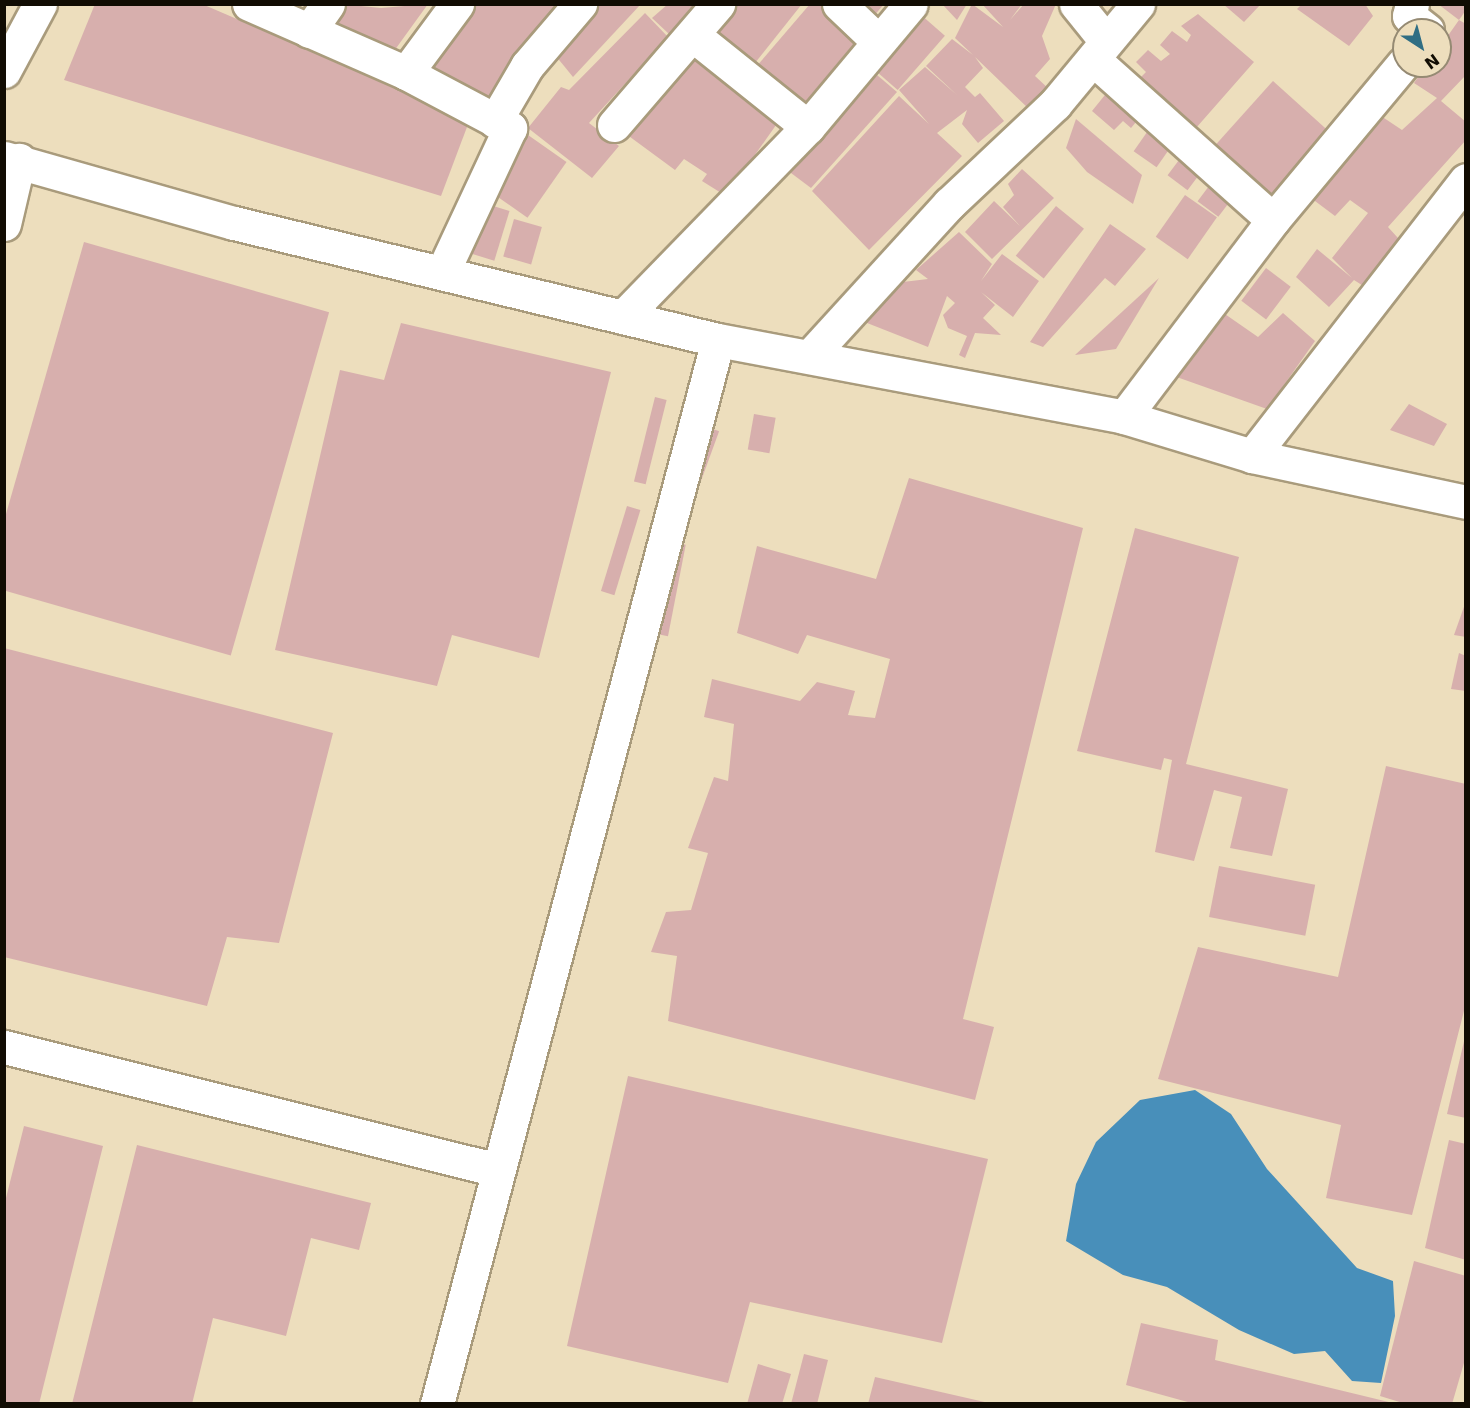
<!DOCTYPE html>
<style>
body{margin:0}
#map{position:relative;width:1470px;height:1408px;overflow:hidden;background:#eddebd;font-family:"DejaVu Sans",sans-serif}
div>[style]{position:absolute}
.water>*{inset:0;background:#488fba}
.building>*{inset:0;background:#d7afad;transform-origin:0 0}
.roads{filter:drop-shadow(2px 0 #a99b7c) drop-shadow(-2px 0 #a99b7c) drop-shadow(0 2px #a99b7c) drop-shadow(0 -2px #a99b7c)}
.street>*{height:33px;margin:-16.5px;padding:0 16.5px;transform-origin:16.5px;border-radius:16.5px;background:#fff}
span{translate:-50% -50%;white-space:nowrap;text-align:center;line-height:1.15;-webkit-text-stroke:6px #eddebd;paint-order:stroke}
.frame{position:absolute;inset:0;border:6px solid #110c03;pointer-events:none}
.north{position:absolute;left:1392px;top:18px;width:60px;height:60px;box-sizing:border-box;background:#eddebd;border:2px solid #958a73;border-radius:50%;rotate:144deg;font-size:16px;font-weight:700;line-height:24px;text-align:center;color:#110c03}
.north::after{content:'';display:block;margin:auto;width:21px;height:27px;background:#306e84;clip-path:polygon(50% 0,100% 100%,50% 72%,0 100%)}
</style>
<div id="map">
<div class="water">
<i style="clip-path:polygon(1195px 1090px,1231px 1114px,1267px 1169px,1357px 1268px,1393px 1281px,1395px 1316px,1381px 1383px,1352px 1381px,1325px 1351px,1294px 1354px,1239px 1330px,1167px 1287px,1123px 1275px,1066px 1241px,1076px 1184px,1096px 1142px,1140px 1100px)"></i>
</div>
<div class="building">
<i style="clip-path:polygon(95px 4px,202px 4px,470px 119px,441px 196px,64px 80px)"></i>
<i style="clip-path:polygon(341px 4px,381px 8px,428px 4px,389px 58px,322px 28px)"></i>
<i style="clip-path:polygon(463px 4px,559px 4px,481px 106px,426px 68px)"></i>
<i style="clip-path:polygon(590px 4px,641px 4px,573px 77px,551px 50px)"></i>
<i style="clip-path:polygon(668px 4px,694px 4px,669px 34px,652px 18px)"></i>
<i style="clip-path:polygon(729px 4px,802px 4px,751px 68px,707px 32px)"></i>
<i style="clip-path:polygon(810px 4px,825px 4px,863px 35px,804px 107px,756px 67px)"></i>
<i style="clip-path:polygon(859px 4px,884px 4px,873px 17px)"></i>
<i style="clip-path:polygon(942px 4px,967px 4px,957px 20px)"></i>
<i style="clip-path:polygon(972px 4px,1003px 27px,982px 4px,1022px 4px,1010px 20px,1024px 4px,1056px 4px,1042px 36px,1050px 59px,1035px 76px,1050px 90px,1031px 111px,975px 57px,983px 68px,965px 87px,975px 97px,980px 93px,1004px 121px,978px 143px,962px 124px,967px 110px,937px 133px,962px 156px,869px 250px,812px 191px,899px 96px,929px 124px,899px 90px,925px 67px,957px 95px,926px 66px,952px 39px,973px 55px,955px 38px)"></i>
<i style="clip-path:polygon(1223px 4px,1261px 4px,1244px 22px)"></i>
<i style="clip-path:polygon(1302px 4px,1365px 4px,1373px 16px,1349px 46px,1297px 9px)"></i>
<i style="clip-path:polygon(1438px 4px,1466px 4px,1466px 10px,1459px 20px)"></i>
<i style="clip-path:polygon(645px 13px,668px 37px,589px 123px,619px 146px,592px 178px,528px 128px,561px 87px,569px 90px)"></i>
<i style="left:920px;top:14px;width:33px;height:72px;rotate:41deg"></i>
<i style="clip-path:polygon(1198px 14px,1254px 62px,1196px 128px,1140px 78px,1146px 72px,1136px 62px,1148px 50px,1161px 61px,1170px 54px,1160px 45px,1172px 31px,1187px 42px,1191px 35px,1181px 26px)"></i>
<i style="clip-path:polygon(1459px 20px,1466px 24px,1466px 75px,1441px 101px,1466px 122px,1466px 140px,1388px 227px,1407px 248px,1368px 289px,1354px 280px,1329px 307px,1296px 277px,1317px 249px,1352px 278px,1332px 258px,1368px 213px,1350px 200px,1335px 216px,1303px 192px,1378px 114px,1402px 130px,1437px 98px,1414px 83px,1426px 66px,1440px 66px,1440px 47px)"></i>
<i style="clip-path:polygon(686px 45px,781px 118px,726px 196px,702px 181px,707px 174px,684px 159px,675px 170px,622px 131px)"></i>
<i style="clip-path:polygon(870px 69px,897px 92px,811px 188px,787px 170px)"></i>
<i style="left:1273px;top:81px;width:75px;height:90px;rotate:42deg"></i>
<i style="clip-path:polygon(1109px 90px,1141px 116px,1131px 128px,1123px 121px,1114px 130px,1092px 111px)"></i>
<i style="clip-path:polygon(1076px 119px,1142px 175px,1133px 204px,1087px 172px,1066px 148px)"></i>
<i style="left:1152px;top:125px;width:28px;height:32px;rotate:35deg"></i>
<i style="left:528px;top:135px;width:47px;height:68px;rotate:35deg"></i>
<i style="left:1185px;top:152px;width:25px;height:29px;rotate:37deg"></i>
<i style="clip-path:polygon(1022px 169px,1054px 198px,992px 259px,965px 232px,994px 201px,1020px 226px,1003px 207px,1014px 195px,1008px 184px)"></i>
<i style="left:1215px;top:178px;width:26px;height:29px;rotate:37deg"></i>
<i style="left:1185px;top:195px;width:39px;height:51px;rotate:35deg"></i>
<i style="left:477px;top:201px;width:34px;height:52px;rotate:17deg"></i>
<i style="left:1056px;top:206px;width:36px;height:64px;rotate:39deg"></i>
<i style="left:514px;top:219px;width:29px;height:39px;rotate:16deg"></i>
<i style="clip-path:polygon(1110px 224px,1146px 249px,1115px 286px,1105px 278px,1043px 347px,1030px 342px)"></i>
<i style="clip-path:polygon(959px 232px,992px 264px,981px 281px,1002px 254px,1039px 281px,1013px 317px,981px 292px,995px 305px,983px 318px,1001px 335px,975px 333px,965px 358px,959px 355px,967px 336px,948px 328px,943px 315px,955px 303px,947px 296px,928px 347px,862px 321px,886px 284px,928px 279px,916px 270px)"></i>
<i style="left:84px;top:242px;width:255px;height:357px;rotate:16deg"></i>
<i style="left:1266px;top:268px;width:31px;height:41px;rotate:37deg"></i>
<i style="clip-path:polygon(1159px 278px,1116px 349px,1075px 355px)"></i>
<i style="clip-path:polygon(1222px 312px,1258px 337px,1283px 313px,1315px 341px,1267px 409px,1171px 375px)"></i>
<i style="clip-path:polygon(401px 323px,611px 372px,539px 658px,452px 635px,437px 686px,275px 650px,340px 370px,384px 380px)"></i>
<i style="left:655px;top:397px;width:12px;height:87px;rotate:14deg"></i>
<i style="clip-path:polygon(1409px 404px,1447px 424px,1434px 446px,1390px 430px)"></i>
<i style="left:754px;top:414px;width:22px;height:36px;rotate:10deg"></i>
<i style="left:705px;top:426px;width:15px;height:82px;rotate:20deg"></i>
<i style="clip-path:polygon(909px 478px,1083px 528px,963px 1019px,994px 1027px,975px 1100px,668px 1021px,677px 956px,651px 952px,666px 912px,691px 910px,708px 853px,688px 848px,714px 777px,728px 781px,734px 724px,704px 717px,712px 679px,800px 701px,817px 682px,855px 691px,848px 715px,875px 718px,890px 659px,807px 635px,798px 654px,737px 633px,757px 546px,876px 579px)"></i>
<i style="left:627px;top:506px;width:14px;height:89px;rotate:17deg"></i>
<i style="clip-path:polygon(1135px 528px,1239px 557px,1186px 764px,1288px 789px,1272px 856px,1230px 848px,1242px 797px,1214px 790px,1194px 861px,1155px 852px,1172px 760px,1164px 758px,1161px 770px,1077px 751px)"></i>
<i style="left:671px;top:542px;width:15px;height:93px;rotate:11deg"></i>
<i style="clip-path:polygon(1465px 604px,1466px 604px,1466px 637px,1454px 635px)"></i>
<i style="clip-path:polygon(4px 648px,333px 733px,279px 943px,227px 937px,207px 1006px,4px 957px)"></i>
<i style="clip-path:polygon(1459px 653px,1466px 656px,1466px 691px,1451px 689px)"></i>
<i style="clip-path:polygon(1386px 766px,1466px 784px,1466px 1003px,1412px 1215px,1326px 1198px,1341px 1125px,1158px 1079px,1198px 947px,1338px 977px)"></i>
<i style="left:1219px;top:866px;width:98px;height:52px;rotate:11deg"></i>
<i style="clip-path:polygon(1465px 1037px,1466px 1038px,1466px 1118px,1447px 1114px)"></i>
<i style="clip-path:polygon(628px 1076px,988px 1159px,942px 1343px,750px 1302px,728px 1383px,567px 1346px)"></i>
<i style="clip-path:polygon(24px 1126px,103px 1146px,39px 1404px,4px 1402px,4px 1206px)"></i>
<i style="clip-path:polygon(1449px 1140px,1466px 1144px,1466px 1260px,1425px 1248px)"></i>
<i style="clip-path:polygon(137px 1145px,371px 1203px,359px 1250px,311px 1238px,286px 1336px,213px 1318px,192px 1404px,72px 1404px)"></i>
<i style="clip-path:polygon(1414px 1261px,1466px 1276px,1466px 1356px,1452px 1404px,1406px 1404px,1380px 1396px)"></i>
<i style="clip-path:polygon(1141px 1323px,1218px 1340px,1215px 1360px,1397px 1404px,1195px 1404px,1126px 1385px)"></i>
<i style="clip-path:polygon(804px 1354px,828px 1360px,817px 1404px,791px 1404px)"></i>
<i style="clip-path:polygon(758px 1364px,791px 1374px,782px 1404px,747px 1404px)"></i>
<i style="clip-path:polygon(875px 1377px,989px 1403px,989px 1404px,868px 1404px)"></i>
</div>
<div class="roads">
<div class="street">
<i style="left:249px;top:4px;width:171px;rotate:23.7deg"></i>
<i style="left:406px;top:73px;width:118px;rotate:27.9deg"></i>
<i style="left:510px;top:128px;width:160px;rotate:115.1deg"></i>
<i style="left:839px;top:4px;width:54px;rotate:43.5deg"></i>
<i style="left:1076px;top:4px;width:46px;rotate:51.1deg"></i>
<i style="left:1412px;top:4px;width:12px;rotate:104deg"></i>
<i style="left:1409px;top:16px;width:23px;rotate:38deg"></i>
<i style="left:309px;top:31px;width:33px;rotate:-55deg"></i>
<i style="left:693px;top:35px;width:147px;rotate:38.7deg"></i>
<i style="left:1093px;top:59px;width:241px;rotate:41.8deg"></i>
<i style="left:4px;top:71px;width:76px;rotate:-61.8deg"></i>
<i style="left:406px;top:73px;width:86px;rotate:-53.5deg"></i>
<i style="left:495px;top:121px;width:64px;rotate:-59.8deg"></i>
<i style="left:527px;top:66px;width:82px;rotate:-49.5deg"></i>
<i style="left:614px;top:125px;width:160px;rotate:-49.3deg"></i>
<i style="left:4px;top:158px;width:239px;rotate:15.8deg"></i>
<i style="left:234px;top:223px;width:498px;rotate:13.6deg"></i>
<i style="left:718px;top:340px;width:413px;rotate:10.7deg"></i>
<i style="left:1124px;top:417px;width:134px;rotate:16.9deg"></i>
<i style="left:1252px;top:456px;width:219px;rotate:12.1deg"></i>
<i style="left:4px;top:224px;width:66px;rotate:-76.8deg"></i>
<i style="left:623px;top:317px;width:265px;rotate:-45.8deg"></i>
<i style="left:808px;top:127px;width:160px;rotate:-50.1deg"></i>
<i style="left:811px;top:355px;width:205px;rotate:-47.6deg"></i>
<i style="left:949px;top:204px;width:146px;rotate:-43.3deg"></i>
<i style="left:1055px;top:104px;width:130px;rotate:-50.3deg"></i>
<i style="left:1124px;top:417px;width:247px;rotate:-52.9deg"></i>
<i style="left:1273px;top:220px;width:204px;rotate:-50.2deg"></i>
<i style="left:1252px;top:456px;width:349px;rotate:-52.2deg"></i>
<i style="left:4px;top:1047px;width:505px;rotate:13.98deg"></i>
<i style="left:437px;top:1404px;width:1100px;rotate:-75.21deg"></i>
</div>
</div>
<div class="frame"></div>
<div class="north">N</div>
</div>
